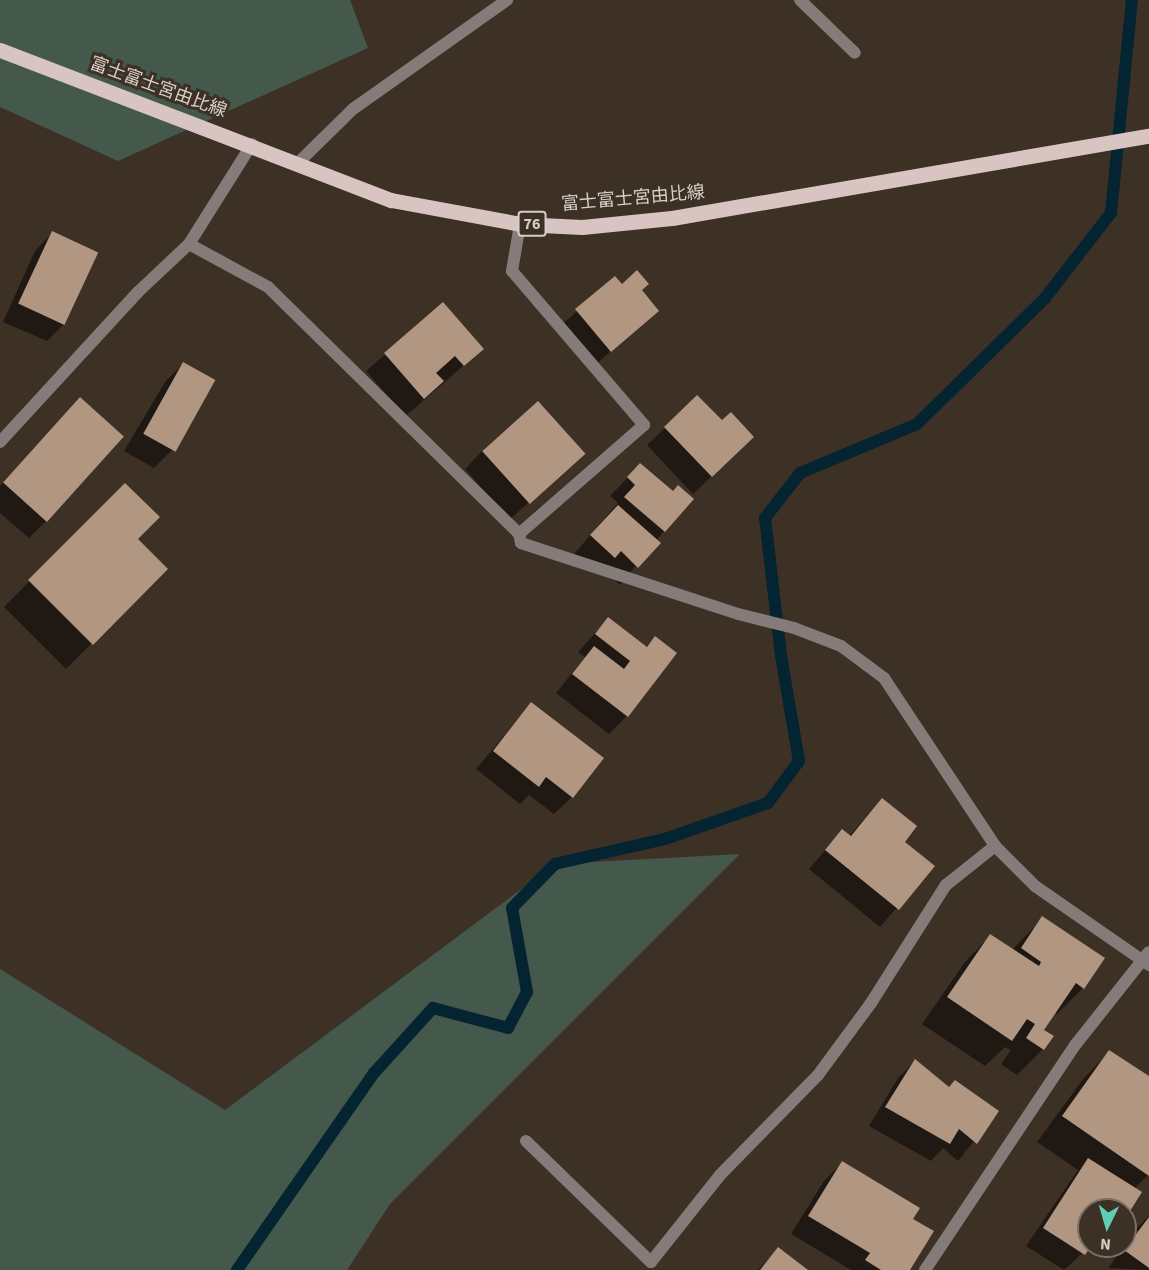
<!DOCTYPE html>
<meta charset="utf-8">
<style>
body{margin:0}
#map{position:relative;width:1149px;height:1270px;overflow:hidden;background:#3d3025;font-family:"Source Sans 3","Noto Sans JP",sans-serif}
div>[style]{position:absolute}
.green>*{inset:0;background:#44594c}
.shadow>*{inset:0;background:#0007;transform-origin:0 0}
.stream>*{height:12px;margin:-6px;padding:0 6px;transform-origin:6px;border-radius:6px;background:#032430}
.building>*{inset:0;background:#b19681;transform-origin:0 0}
.lane>*{height:12px;margin:-6px;padding:0 6px;transform-origin:6px;border-radius:6px;background:#857c7a}
.street>*{height:12px;margin:-6px;padding:0 6px;transform-origin:6px;border-radius:6px;background:#857c7a}
.primary>*{height:15px;margin:-7.5px;padding:0 7.5px;transform-origin:7.5px;border-radius:7.5px;background:#d8c5c1}
span{translate:-50% -50%;white-space:nowrap;text-align:center;line-height:1.15;-webkit-text-stroke:6px #3d3025;paint-order:stroke}
.shield-label span{padding:2px 4px;background:#3d3025;border:2px solid;border-radius:4px;-webkit-text-stroke-width:0}
.shield-label{font-size:16px;color:#d8cfc9;font-weight:700}
.street-label{font-size:18px;color:#d8cfc9}
.north{position:absolute;left:1077px;top:1198px;width:60px;height:60px;box-sizing:border-box;background:#3d3025;border:2px solid #7b7067;border-radius:50%;rotate:185deg;font-size:16px;font-weight:700;line-height:24px;text-align:center;color:#d8cfc9}
.north::after{content:'';display:block;margin:auto;width:21px;height:27px;background:#5eceb7;clip-path:polygon(50% 0,100% 100%,50% 72%,0 100%)}
</style>
<div id="map">
<div class="green">
<i style="clip-path:polygon(0 0,350px 0,368px 48px,118px 161px,0 107px)"></i>
<i style="clip-path:polygon(740px 854px,390px 1204px,347px 1270px,0 1270px,0 969px,225px 1110px,555px 864px)"></i>
</div>
<div class="shadow">
<i style="clip-path:polygon(52px 233px,65px 323px,47px 341px,3px 322px,35px 251px)"></i>
<i style="clip-path:polygon(615px 278px,621px 286px,641px 290px,657px 310px,592px 368px,558px 328px)"></i>
<i style="left:443px;top:304px;width:60px;height:102px;rotate:49deg"></i>
<i style="clip-path:polygon(183px 364px,213px 381px,172px 450px,154px 468px,124px 451px,165px 382px)"></i>
<i style="clip-path:polygon(80px 399px,46px 521px,29px 538px,0 513px,0 486px)"></i>
<i style="clip-path:polygon(665px 428px,735px 454px,693px 494px,647px 445px)"></i>
<i style="clip-path:polygon(482px 451px,583px 454px,509px 520px,465px 469px)"></i>
<i style="clip-path:polygon(640px 465px,664px 531px,620px 585px,602px 568px,596px 574px,574px 554px,618px 503px,610px 496px)"></i>
<i style="clip-path:polygon(125px 485px,136px 539px,166px 569px,66px 669px,4px 607px)"></i>
<i style="clip-path:polygon(608px 619px,645px 648px,655px 638px,627px 716px,609px 734px,556px 693px,585px 657px,578px 652px)"></i>
<i style="clip-path:polygon(531px 704px,572px 797px,554px 814px,529px 795px,520px 804px,476px 769px)"></i>
<i style="clip-path:polygon(882px 800px,903px 842px,933px 866px,880px 927px,809px 869px,842px 831px,849px 836px)"></i>
<i style="clip-path:polygon(1043px 918px,1083px 988px,1057px 1014px,1055px 1012px,1042px 1030px,1043px 1049px,1017px 1075px,1001px 1064px,1011px 1050px,1005px 1047px,985px 1066px,922px 1024px,965px 962px,990px 936px,1012px 950px)"></i>
<i style="clip-path:polygon(1109px 1052px,1149px 1078px,1149px 1174px,1134px 1189px,1125px 1216px,1125px 1210px,1089px 1210px,1089px 1246px,1102px 1246px,1094px 1254px,1087px 1249px,1064px 1270px,1026px 1246px,1078px 1170px,1037px 1142px,1084px 1078px)"></i>
<i style="clip-path:polygon(915px 1061px,948px 1088px,997px 1112px,958px 1161px,943px 1148px,931px 1161px,869px 1126px,898px 1078px)"></i>
<i style="clip-path:polygon(842px 1163px,909px 1270px,851px 1270px,791px 1234px,824px 1181px)"></i>
<i style="clip-path:polygon(1149px 1216px,1149px 1270px,1108px 1268px,1139px 1226px)"></i>
<i style="clip-path:polygon(778px 1249px,805px 1270px,758px 1270px)"></i>
</div>
<div class="stream">
<i style="left:237px;top:1270px;width:240px;rotate:-55.2deg"></i>
<i style="left:374px;top:1073px;width:88px;rotate:-47.8deg"></i>
<i style="left:433px;top:1008px;width:78px;rotate:14.9deg"></i>
<i style="left:508px;top:1028px;width:41px;rotate:-62.2deg"></i>
<i style="left:527px;top:992px;width:85px;rotate:-100.1deg"></i>
<i style="left:512px;top:908px;width:62px;rotate:-45.7deg"></i>
<i style="left:555px;top:864px;width:113px;rotate:-12.8deg"></i>
<i style="left:665px;top:839px;width:109px;rotate:-19.3deg"></i>
<i style="left:768px;top:803px;width:52px;rotate:-53.6deg"></i>
<i style="left:799px;top:761px;width:107px;rotate:-99.7deg"></i>
<i style="left:781px;top:656px;width:139px;rotate:-96.6deg"></i>
<i style="left:765px;top:518px;width:57px;rotate:-52.1deg"></i>
<i style="left:800px;top:473px;width:127px;rotate:-22.7deg"></i>
<i style="left:917px;top:424px;width:180px;rotate:-44.5deg"></i>
<i style="left:1045px;top:298px;width:108px;rotate:-52.2deg"></i>
<i style="left:1111px;top:213px;width:214px;rotate:-84.4deg"></i>
</div>
<div class="building">
<i style="left:52px;top:231px;width:51px;height:80px;rotate:25deg"></i>
<i style="clip-path:polygon(637px 270px,649px 284px,642px 290px,659px 311px,611px 352px,575px 309px,615px 276px,622px 284px)"></i>
<i style="clip-path:polygon(443px 302px,484px 349px,464px 366px,455px 356px,436px 373px,444px 381px,424px 399px,384px 353px)"></i>
<i style="left:183px;top:362px;width:37px;height:82px;rotate:29deg"></i>
<i style="clip-path:polygon(697px 395px,722px 420px,731px 412px,754px 437px,712px 477px,664px 427px)"></i>
<i style="left:80px;top:397px;width:59px;height:115px;rotate:42deg"></i>
<i style="left:538px;top:401px;width:71px;height:75px;rotate:48deg"></i>
<i style="clip-path:polygon(640px 463px,673px 491px,678px 485px,694px 499px,665px 532px,624px 497px,635px 485px,627px 477px)"></i>
<i style="clip-path:polygon(125px 483px,160px 517px,138px 539px,168px 569px,93px 645px,28px 580px)"></i>
<i style="clip-path:polygon(618px 505px,661px 543px,638px 568px,621px 551px,615px 558px,590px 535px)"></i>
<i style="clip-path:polygon(608px 617px,647px 647px,655px 636px,677px 653px,628px 717px,572px 674px,594px 646px,624px 669px,630px 661px,595px 634px)"></i>
<i style="clip-path:polygon(531px 702px,604px 758px,573px 798px,546px 777px,539px 787px,493px 751px)"></i>
<i style="clip-path:polygon(882px 798px,917px 826px,905px 842px,935px 866px,899px 910px,825px 850px,842px 829px,851px 836px)"></i>
<i style="clip-path:polygon(1042px 916px,1105px 958px,1084px 989px,1076px 983px,1044px 1030px,1054px 1036px,1044px 1050px,1026px 1038px,1035px 1024px,1027px 1019px,1012px 1041px,947px 997px,990px 934px,1039px 966px,1041px 962px,1021px 948px)"></i>
<i style="clip-path:polygon(1109px 1050px,1149px 1076px,1149px 1176px,1062px 1116px)"></i>
<i style="clip-path:polygon(915px 1059px,949px 1087px,955px 1080px,999px 1111px,977px 1144px,959px 1129px,950px 1144px,885px 1107px)"></i>
<i style="clip-path:polygon(1088px 1158px,1142px 1192px,1125px 1219px,1125px 1210px,1089px 1210px,1091px 1246px,1085px 1255px,1043px 1228px)"></i>
<i style="clip-path:polygon(842px 1161px,920px 1208px,913px 1219px,934px 1231px,910px 1270px,881px 1270px,865px 1260px,870px 1253px,808px 1216px)"></i>
<i style="clip-path:polygon(1149px 1217px,1149px 1268px,1124px 1250px)"></i>
<i style="clip-path:polygon(778px 1247px,808px 1270px,760px 1270px)"></i>
</div>
<div class="lane">
<i style="left:800px;top:0;width:76px;rotate:43.9deg"></i>
<i style="left:526px;top:1141px;width:174px;rotate:44.1deg"></i>
<i style="left:651px;top:1262px;width:112px;rotate:-51.5deg"></i>
<i style="left:721px;top:1174px;width:139px;rotate:-45.6deg"></i>
<i style="left:818px;top:1075px;width:89px;rotate:-53.6deg"></i>
<i style="left:871px;top:1003px;width:140px;rotate:-57.6deg"></i>
<i style="left:946px;top:885px;width:63px;rotate:-38.5deg"></i>
</div>
<div class="street">
<i style="left:299px;top:162px;width:76px;rotate:-44.5deg"></i>
<i style="left:353px;top:109px;width:189px;rotate:-35.3deg"></i>
<i style="left:189px;top:244px;width:90px;rotate:28.6deg"></i>
<i style="left:268px;top:287px;width:352px;rotate:44.5deg"></i>
<i style="left:519px;top:534px;width:9px;rotate:77deg"></i>
<i style="left:521px;top:543px;width:228px;rotate:18.1deg"></i>
<i style="left:738px;top:614px;width:58px;rotate:14deg"></i>
<i style="left:794px;top:628px;width:50px;rotate:21deg"></i>
<i style="left:841px;top:646px;width:54px;rotate:36.7deg"></i>
<i style="left:884px;top:678px;width:201px;rotate:56.5deg"></i>
<i style="left:995px;top:846px;width:57px;rotate:45deg"></i>
<i style="left:1035px;top:886px;width:139px;rotate:34.7deg"></i>
<i style="left:0;top:442px;width:204px;rotate:-47.4deg"></i>
<i style="left:138px;top:292px;width:70px;rotate:-43.3deg"></i>
<i style="left:189px;top:244px;width:118px;rotate:-57.8deg"></i>
<i style="left:519px;top:534px;width:166px;rotate:-41.1deg"></i>
<i style="left:644px;top:425px;width:203px;rotate:-130.6deg"></i>
<i style="left:512px;top:271px;width:48px;rotate:-80.3deg"></i>
<i style="left:925px;top:1270px;width:272px;rotate:-56.3deg"></i>
<i style="left:1076px;top:1044px;width:117px;rotate:-51.6deg"></i>
</div>
<div class="primary">
<i style="left:0;top:50px;width:419px;rotate:21deg"></i>
<i style="left:391px;top:200px;width:131px;rotate:10.5deg"></i>
<i style="left:520px;top:224px;width:62px;rotate:2.8deg"></i>
<i style="left:582px;top:227px;width:90px;rotate:-5.7deg"></i>
<i style="left:672px;top:218px;width:484px;rotate:-9.8deg"></i>
</div>
<div class="shield-label">
<span style="left:532px;top:224px">76</span>
</div>
<div class="street-label">
<span style="left:158px;top:88px;rotate:20deg">富士富士宮由比線</span>
<span style="left:633px;top:199px;rotate:-5deg">富士富士宮由比線</span>
</div>
<div class="north">N</div>
</div>
